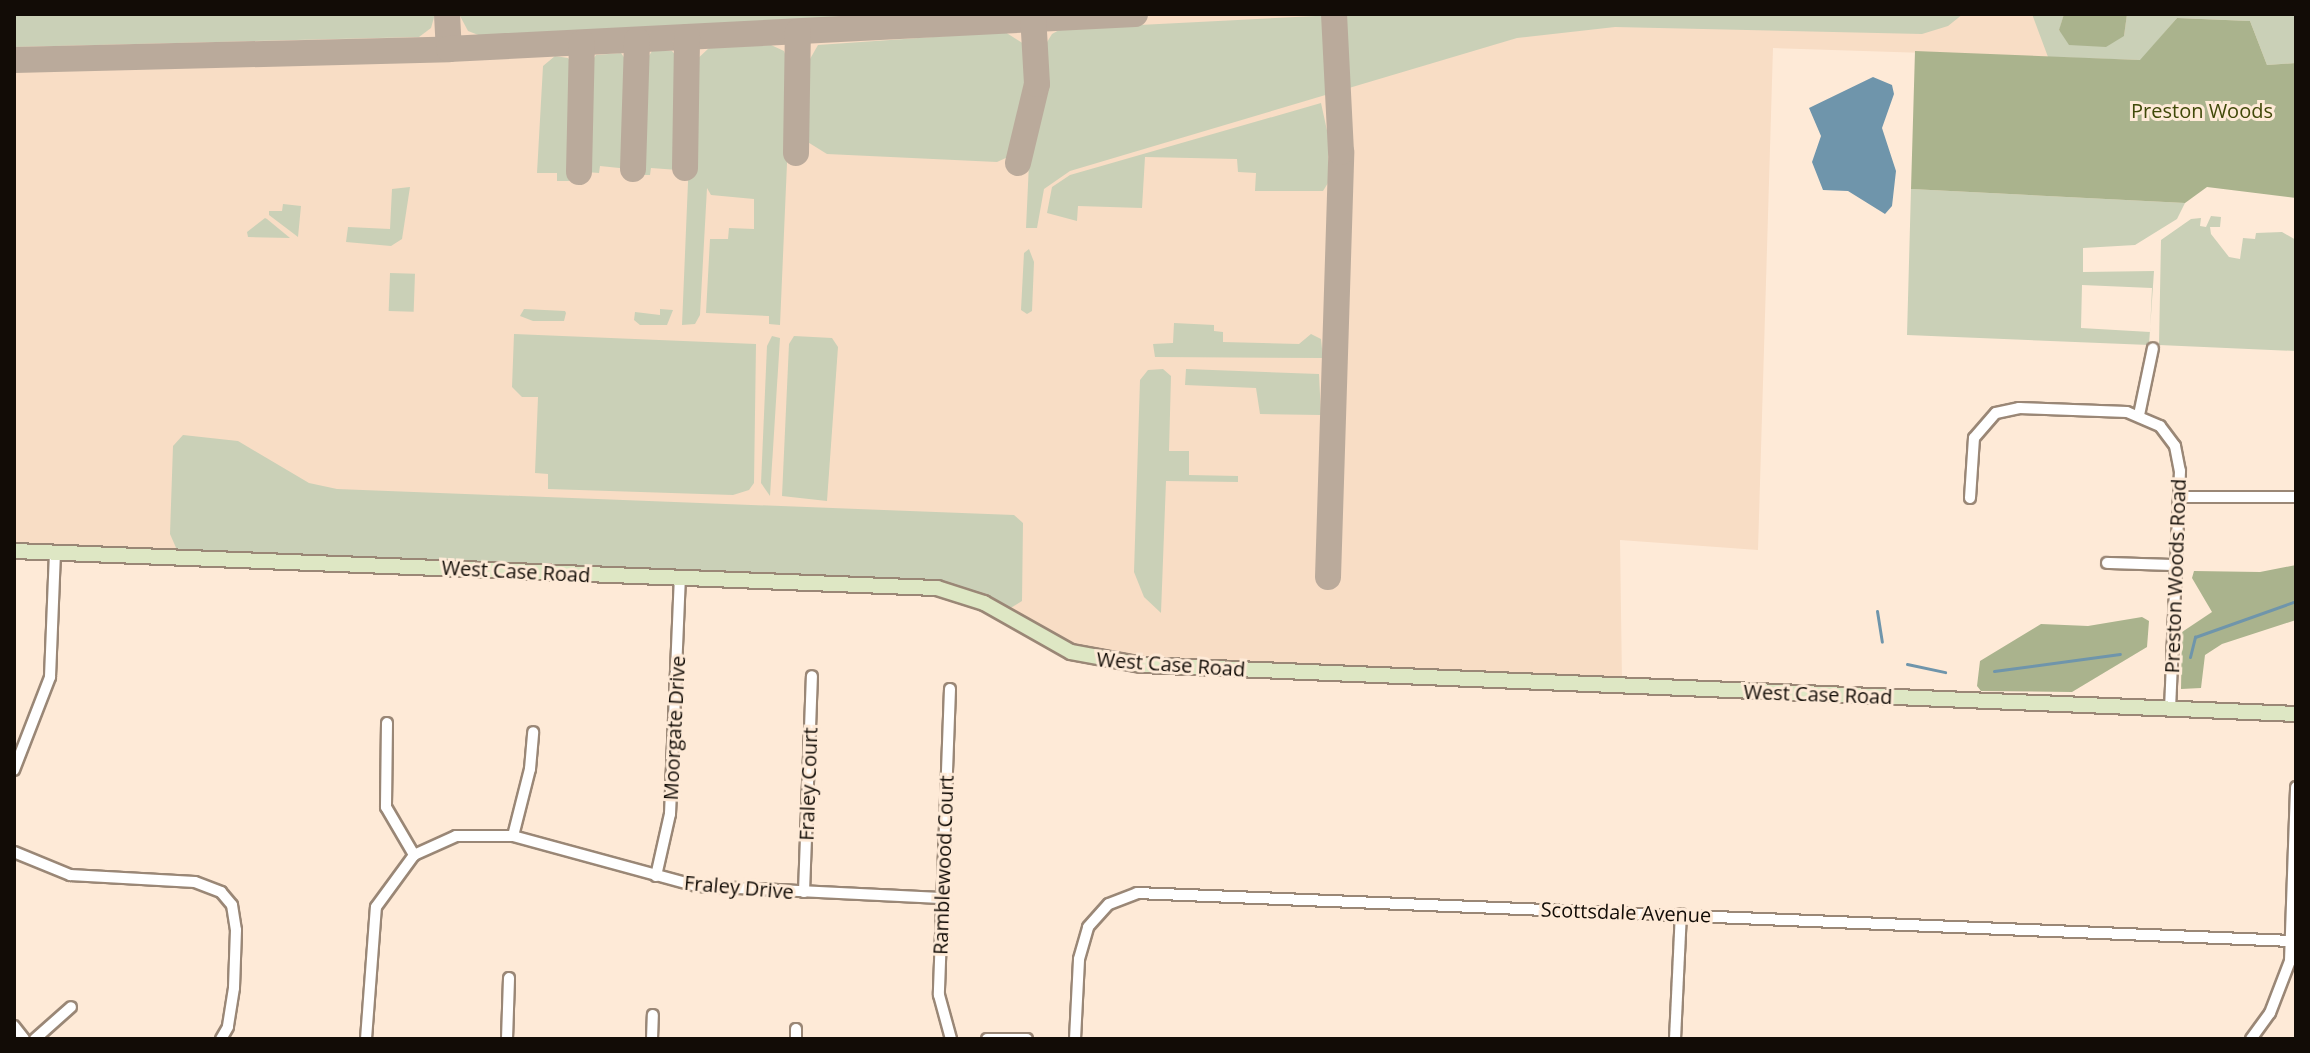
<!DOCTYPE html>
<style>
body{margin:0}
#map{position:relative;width:2310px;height:1053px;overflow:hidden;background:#feead7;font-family:"Open Sans",sans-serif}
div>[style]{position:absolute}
.built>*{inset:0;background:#f8ddc5}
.green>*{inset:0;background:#cad0b7;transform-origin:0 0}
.forest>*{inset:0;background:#aab38d}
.water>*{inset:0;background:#6f95ab}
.stream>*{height:3px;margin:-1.5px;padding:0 1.5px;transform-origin:1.5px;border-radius:1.5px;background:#6f95ab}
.taxiway>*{height:26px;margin:-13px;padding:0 13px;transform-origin:13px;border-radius:13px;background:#baaa9b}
.roads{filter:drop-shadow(2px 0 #9a8776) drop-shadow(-2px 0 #9a8776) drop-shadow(0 2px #9a8776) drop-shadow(0 -2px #9a8776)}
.minor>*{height:10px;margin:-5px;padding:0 5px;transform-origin:5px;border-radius:5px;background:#fff}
.secondary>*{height:14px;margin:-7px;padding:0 7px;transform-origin:7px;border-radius:7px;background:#dee7c4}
span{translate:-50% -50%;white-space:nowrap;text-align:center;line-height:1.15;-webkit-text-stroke:6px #feead7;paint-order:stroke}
.park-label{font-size:20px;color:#404909}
.street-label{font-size:20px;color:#120c06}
.frame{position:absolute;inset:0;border:16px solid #120c06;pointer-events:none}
</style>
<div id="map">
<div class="built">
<i style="clip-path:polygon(14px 14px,2157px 14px,2141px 60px,1773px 48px,1758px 550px,1620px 540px,1622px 681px,1119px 658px,1072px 647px,967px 589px,924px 580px,14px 544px)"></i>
</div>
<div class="green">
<i style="clip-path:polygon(14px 14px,435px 14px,431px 28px,419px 37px,14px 47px)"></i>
<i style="clip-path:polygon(459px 14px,905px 14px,481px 36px,468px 31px)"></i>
<i style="clip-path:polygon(1356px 14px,1963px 14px,1948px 26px,1922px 34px,1615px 27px,1517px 38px,1070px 171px,1044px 189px,1037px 228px,1026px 228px,1029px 163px,1046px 90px,1044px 47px,1052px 34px,1061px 29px)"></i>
<i style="clip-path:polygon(2032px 14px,2064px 14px,2059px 31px,2124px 36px,2127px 14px,2296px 14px,2296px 63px,2267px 65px,2250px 21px,2177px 18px,2141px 60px,2048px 57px)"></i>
<i style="clip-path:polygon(1005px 32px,1024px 44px,1029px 84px,1008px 157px,997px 162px,827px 154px,806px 141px,806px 66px,818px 45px)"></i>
<i style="clip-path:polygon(771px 45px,784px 51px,791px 71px,780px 325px,769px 324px,769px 316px,706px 313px,710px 239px,728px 239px,729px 228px,754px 229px,754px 199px,711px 195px,707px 188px,700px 315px,695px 324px,682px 325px,693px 63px,709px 48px)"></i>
<i style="clip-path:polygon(652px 51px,672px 51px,683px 64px,681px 165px,678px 170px,651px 168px,650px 175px,645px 175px,638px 171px,642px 67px)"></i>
<i style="clip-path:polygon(621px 53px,631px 67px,629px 169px,600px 166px,599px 173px,586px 172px,588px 67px,596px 55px)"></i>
<i style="clip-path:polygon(555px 56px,568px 58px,576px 70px,573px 176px,569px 181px,557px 181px,557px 173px,537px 173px,543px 66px)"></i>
<i style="clip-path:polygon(1321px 103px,1328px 135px,1328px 183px,1323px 191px,1255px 191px,1256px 173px,1238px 172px,1237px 159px,1145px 157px,1142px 208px,1078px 206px,1077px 221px,1047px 213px,1052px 187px,1070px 175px)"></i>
<i style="clip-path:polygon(410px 187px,402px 239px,391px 246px,346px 242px,348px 227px,390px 229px,392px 189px)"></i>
<i style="clip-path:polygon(evenodd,1911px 189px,2185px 203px,2177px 219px,2135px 245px,2083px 248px,2083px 272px,2154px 271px,2149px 345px,1907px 335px,1911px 189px,2082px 285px,2152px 288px,2150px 332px,2081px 328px,2082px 285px)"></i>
<i style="clip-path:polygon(283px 204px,301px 206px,298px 237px,269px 215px,269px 211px,282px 211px)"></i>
<i style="clip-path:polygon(2211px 216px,2221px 217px,2220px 227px,2210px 227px,2211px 234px,2229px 257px,2240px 259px,2243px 238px,2255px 239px,2256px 233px,2282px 232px,2296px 240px,2296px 351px,2159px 345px,2161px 240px,2191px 219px,2201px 218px,2200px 226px,2206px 227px)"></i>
<i style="clip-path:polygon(265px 218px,267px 219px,290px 238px,248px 237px,247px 232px)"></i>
<i style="clip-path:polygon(1029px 249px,1034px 262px,1032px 311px,1027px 314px,1021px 310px,1024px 253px)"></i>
<i style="left:390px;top:273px;width:25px;height:38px;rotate:2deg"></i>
<i style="clip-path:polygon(524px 309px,565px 311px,566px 313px,564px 321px,533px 321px,520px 316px)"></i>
<i style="clip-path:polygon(660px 309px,673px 310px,667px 325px,640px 325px,634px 320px,635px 312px,660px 315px)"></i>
<i style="clip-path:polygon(1174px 323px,1214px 325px,1214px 331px,1223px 332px,1223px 342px,1299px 344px,1311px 334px,1321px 339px,1323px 358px,1155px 357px,1153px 344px,1173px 343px)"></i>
<i style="clip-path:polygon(514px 334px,756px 344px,754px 483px,749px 490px,733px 495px,548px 489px,548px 474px,535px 473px,538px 397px,522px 397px,512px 387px)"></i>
<i style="clip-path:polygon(772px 336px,780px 338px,770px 496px,761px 483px,767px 346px)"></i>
<i style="clip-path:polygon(794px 336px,832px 338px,838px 347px,827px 501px,782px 496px,789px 344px)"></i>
<i style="clip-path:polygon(1163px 369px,1171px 376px,1169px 451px,1189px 451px,1189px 475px,1238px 476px,1238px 482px,1166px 481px,1161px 613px,1144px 597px,1134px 572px,1140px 380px,1148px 370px)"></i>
<i style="clip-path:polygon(1186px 369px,1319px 374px,1321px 415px,1260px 414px,1256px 388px,1185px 385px)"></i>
<i style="clip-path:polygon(183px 435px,238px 441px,309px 483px,337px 489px,1014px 515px,1023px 523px,1022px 601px,1009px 609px,947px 583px,897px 578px,177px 550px,170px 534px,173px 446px)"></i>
</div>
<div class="forest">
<i style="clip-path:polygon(2064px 14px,2127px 14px,2124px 36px,2106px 47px,2069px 45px,2059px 30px)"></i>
<i style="clip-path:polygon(2177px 18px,2250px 21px,2267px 65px,2296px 63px,2296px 198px,2207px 187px,2185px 203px,1911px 189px,1915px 51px,2140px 60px)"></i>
<i style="clip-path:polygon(2296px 565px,2296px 620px,2222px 644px,2205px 655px,2201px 688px,2181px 689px,2182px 632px,2212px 612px,2192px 578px,2194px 571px,2260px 572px)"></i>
<i style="clip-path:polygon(2142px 617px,2149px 621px,2147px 647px,2072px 692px,1981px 691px,1977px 686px,1980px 661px,2041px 624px,2088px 626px)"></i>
</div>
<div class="water">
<i style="clip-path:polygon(1873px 77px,1892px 85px,1894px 94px,1882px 128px,1896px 171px,1892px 206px,1885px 214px,1848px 191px,1823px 190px,1812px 162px,1821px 136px,1809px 108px)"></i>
</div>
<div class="stream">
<i style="left:1877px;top:611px;width:31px;rotate:81deg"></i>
<i style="left:2190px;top:657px;width:21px;rotate:-76deg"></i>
<i style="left:2195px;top:637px;width:107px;rotate:-19.6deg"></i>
<i style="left:1907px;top:664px;width:39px;rotate:12deg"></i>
<i style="left:1994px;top:671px;width:127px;rotate:-7.7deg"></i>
</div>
<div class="taxiway">
<i style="left:447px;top:14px;width:35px;rotate:87deg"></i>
<i style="left:14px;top:60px;width:435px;rotate:-1.4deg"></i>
<i style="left:449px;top:49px;width:687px;rotate:-2.92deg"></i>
<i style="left:796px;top:153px;width:121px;rotate:-89.1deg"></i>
<i style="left:1018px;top:163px;width:81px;rotate:-76.5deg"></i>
<i style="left:1037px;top:84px;width:70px;rotate:-93.3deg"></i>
<i style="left:685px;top:168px;width:131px;rotate:-89.1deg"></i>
<i style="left:633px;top:169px;width:129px;rotate:-88.2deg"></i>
<i style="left:579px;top:172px;width:129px;rotate:-88.7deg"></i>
<i style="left:1328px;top:577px;width:425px;rotate:-88.2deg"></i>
<i style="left:1341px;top:152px;width:138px;rotate:-92.9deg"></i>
</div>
<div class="roads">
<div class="minor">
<i style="left:2139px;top:415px;width:68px;rotate:-78.2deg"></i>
<i style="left:2180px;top:497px;width:116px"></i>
<i style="left:1970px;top:498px;width:60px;rotate:-86.2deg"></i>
<i style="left:1974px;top:438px;width:33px;rotate:-49deg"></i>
<i style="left:1996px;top:413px;width:24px;rotate:-12deg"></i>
<i style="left:2019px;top:408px;width:108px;rotate:2.1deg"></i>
<i style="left:2127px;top:412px;width:36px;rotate:23deg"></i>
<i style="left:2160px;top:426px;width:25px;rotate:53deg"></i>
<i style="left:2175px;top:446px;width:25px;rotate:79deg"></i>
<i style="left:2180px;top:471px;width:237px;rotate:92.4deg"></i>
<i style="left:2107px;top:563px;width:68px;rotate:1.7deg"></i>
<i style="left:950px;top:689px;width:306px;rotate:92.1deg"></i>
<i style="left:939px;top:995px;width:46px;rotate:74.7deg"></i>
<i style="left:387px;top:723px;width:84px;rotate:90.7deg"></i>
<i style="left:386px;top:807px;width:56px;rotate:59.7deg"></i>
<i style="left:14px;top:770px;width:100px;rotate:-68.8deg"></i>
<i style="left:50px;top:677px;width:124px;rotate:-87.7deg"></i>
<i style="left:513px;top:836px;width:69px;rotate:-75.8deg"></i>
<i style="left:530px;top:769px;width:37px;rotate:-85deg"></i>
<i style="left:14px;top:852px;width:61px;rotate:22.3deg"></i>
<i style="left:70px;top:875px;width:125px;rotate:3.2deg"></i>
<i style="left:195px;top:882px;width:28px;rotate:21deg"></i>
<i style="left:221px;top:892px;width:17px;rotate:50deg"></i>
<i style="left:232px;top:905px;width:25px;rotate:81deg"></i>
<i style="left:236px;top:930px;width:58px;rotate:92deg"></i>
<i style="left:234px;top:988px;width:39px;rotate:99deg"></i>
<i style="left:228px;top:1027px;width:14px;rotate:120deg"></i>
<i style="left:656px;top:876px;width:64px;rotate:-77.3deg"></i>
<i style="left:670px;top:814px;width:235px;rotate:-87.6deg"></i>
<i style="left:804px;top:892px;width:216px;rotate:-87.9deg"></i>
<i style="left:14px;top:1026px;width:16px;rotate:52deg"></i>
<i style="left:35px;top:1039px;width:48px;rotate:-41.6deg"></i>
<i style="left:366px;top:1039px;width:132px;rotate:-85.7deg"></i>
<i style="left:376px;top:907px;width:64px;rotate:-53.8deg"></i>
<i style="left:414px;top:855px;width:46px;rotate:-24.3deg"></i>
<i style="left:456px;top:836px;width:57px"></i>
<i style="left:513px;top:836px;width:191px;rotate:15.2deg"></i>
<i style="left:697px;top:886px;width:244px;rotate:2.8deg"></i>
<i style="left:507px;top:1039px;width:61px;rotate:-88.1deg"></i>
<i style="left:652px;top:1039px;width:24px;rotate:-88deg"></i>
<i style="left:796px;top:1039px;width:10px;rotate:-90deg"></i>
<i style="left:987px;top:1039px;width:40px"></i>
<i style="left:1075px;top:1039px;width:80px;rotate:-87.1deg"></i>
<i style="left:1079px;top:959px;width:33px;rotate:-74deg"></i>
<i style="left:1088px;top:927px;width:31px;rotate:-48deg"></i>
<i style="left:1109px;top:904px;width:30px;rotate:-21deg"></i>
<i style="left:1137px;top:893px;width:1154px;rotate:2.38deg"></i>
<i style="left:1675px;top:1039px;width:125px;rotate:-87.3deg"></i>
<i style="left:2251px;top:1039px;width:32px;rotate:-54deg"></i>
<i style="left:2270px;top:1013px;width:56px;rotate:-69deg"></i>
<i style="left:2290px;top:961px;width:174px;rotate:-88deg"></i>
</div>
<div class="secondary">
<i style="left:14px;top:551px;width:924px;rotate:2.3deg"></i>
<i style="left:937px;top:588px;width:49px;rotate:17.7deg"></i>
<i style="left:984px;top:603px;width:100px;rotate:29.4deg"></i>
<i style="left:1071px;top:652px;width:72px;rotate:10.4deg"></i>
<i style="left:1142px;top:665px;width:1155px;rotate:2.43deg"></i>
</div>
</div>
<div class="park-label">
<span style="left:2202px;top:110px">Preston Woods</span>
</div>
<div class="street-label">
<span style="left:516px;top:571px;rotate:3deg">West Case Road</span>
<span style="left:2175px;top:576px;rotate:-88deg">Preston Woods Road</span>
<span style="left:1171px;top:664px;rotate:4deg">West Case Road</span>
<span style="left:1818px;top:694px;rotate:2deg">West Case Road</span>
<span style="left:674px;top:728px;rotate:-87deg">Moorgate Drive</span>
<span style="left:808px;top:784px;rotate:-88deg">Fraley Court</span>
<span style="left:943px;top:865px;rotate:-88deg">Ramblewood Court</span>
<span style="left:739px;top:887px;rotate:5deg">Fraley Drive</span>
<span style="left:1626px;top:912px;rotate:2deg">Scottsdale Avenue</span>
</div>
<div class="frame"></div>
</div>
